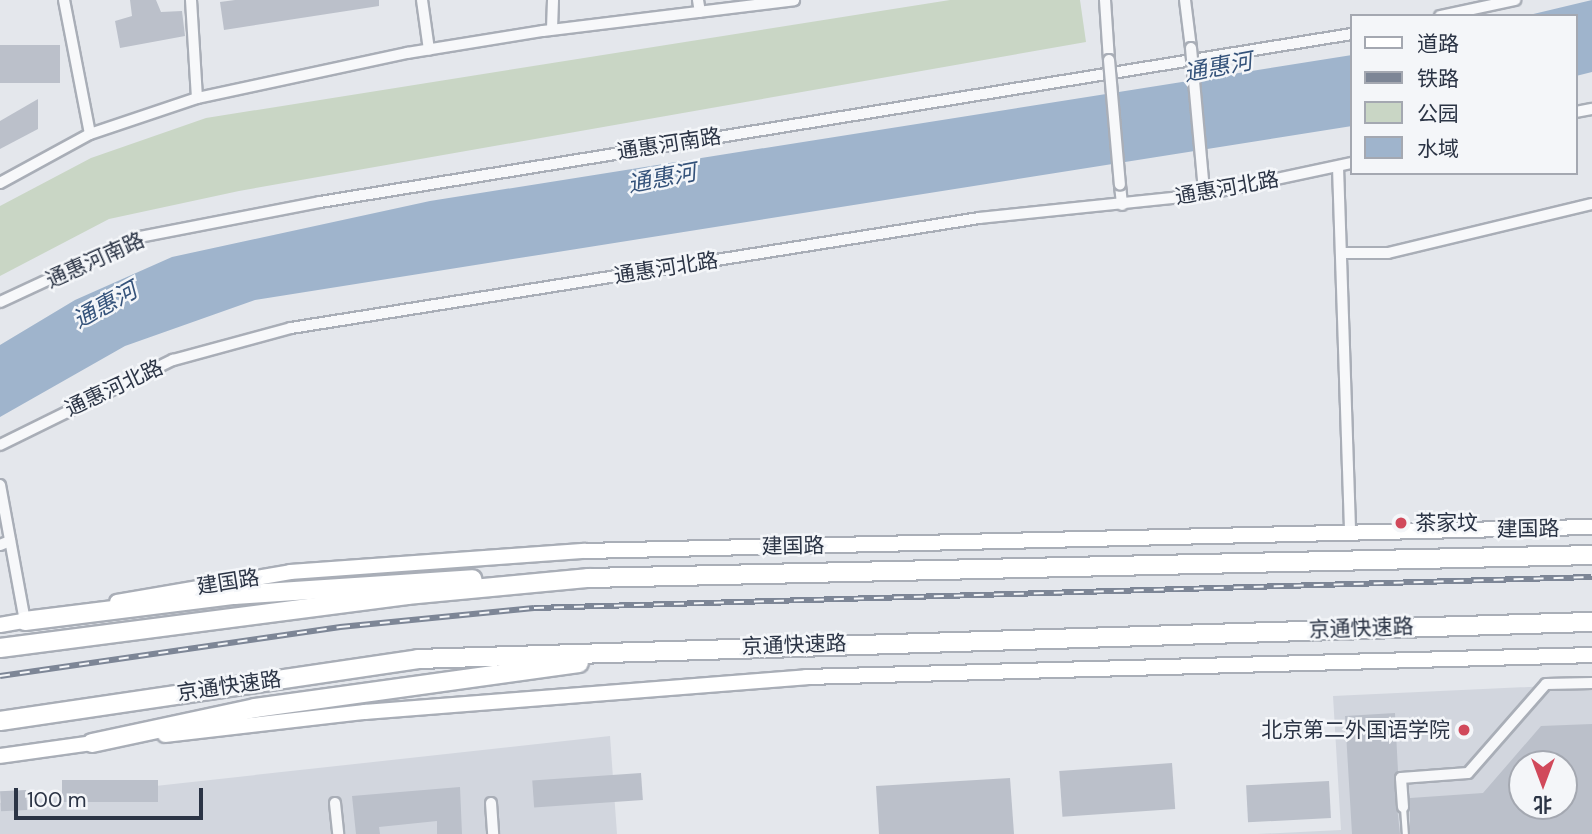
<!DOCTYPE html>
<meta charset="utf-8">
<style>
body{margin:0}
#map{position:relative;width:1592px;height:834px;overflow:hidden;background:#e4e7ec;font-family:"DM Sans","Noto Sans SC",sans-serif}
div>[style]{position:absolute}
.built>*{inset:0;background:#d2d6de}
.green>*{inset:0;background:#c9d6c5}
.water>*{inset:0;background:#9fb4cc}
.building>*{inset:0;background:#bbc0ca;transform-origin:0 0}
.roads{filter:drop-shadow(2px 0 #a9aeb7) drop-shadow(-2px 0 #a9aeb7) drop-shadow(0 2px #a9aeb7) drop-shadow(0 -2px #a9aeb7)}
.service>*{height:5px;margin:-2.5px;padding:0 2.5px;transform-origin:2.5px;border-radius:2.5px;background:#f7f8fa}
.minor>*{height:10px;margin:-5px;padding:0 5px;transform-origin:5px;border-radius:5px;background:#f7f8fa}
.secondary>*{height:14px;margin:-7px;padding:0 7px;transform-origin:7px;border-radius:7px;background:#fff}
.motorway>*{height:18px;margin:-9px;padding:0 9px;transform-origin:9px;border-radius:9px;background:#fff}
.rail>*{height:6px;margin-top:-3px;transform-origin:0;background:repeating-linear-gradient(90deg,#f4f6f9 0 10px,#7d8696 0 20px);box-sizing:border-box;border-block:2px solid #7d8696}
.bridges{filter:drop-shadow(2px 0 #a9aeb7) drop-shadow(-2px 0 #a9aeb7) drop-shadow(0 2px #a9aeb7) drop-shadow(0 -2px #a9aeb7)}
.minor-bridge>*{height:10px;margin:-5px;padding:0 5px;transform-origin:5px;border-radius:5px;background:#f7f8fa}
.dots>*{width:19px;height:19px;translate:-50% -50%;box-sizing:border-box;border:4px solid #f4f6f9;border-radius:50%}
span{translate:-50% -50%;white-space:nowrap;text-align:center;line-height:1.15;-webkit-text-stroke:5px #f4f6f9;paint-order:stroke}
.street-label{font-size:21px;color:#2b3445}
.poi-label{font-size:21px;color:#2b3445}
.left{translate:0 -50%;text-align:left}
.right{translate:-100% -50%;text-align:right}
.water-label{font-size:23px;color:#34527a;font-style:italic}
.legend{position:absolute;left:1350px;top:14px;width:228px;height:161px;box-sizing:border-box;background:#f4f6f9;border:2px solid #a4a8b1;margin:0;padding:9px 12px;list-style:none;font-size:21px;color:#2b3445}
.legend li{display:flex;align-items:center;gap:14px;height:35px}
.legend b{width:35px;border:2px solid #a4a8b1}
.north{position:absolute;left:1508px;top:750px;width:70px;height:70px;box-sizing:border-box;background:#f4f6f9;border:2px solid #a4a8b1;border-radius:50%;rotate:180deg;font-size:19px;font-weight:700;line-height:28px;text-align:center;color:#2b3445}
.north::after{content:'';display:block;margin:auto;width:24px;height:32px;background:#d1495b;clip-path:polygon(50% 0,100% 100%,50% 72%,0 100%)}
.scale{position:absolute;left:14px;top:788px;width:189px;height:32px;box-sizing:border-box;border:4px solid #2b3445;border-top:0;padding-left:9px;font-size:21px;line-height:24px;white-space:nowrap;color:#2b3445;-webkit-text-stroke:5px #f4f6f9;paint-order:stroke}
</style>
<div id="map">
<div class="built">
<i style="clip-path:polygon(evenodd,1592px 684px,1592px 834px,1257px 834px,1341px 830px,1333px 696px,1592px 684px,1522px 764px,1564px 764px,1564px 806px,1522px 806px,1522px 764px)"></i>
<i style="clip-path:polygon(610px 736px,617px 834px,0 834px,0 803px)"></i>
</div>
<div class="green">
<i style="clip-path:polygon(950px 0,1080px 0,1086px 42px,239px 191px,109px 219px,0 276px,0 206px,91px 158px,206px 118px)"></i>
</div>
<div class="water">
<i style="clip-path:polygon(1592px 0,1592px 72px,1576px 76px,1576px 16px,1525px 16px)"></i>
<i style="clip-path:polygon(1352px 55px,1352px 126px,255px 300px,125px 346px,0 417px,0 345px,75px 300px,172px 257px,430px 201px)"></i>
</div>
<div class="building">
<i style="clip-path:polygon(130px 0,156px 0,161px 12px,182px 11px,185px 36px,120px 48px,115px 21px,132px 16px)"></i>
<i style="clip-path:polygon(235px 0,379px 0,379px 6px,224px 30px,220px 2px)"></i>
<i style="left:0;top:45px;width:60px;height:38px"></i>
<i style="clip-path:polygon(38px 99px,38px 129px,0 149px,0 121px)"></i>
<i style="clip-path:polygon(1395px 713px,1398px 771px,1394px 779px,1400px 834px,1352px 834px,1345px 716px)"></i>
<i style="clip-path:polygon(evenodd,1592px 724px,1592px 834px,1410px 834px,1410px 798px,1483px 793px,1541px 726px,1592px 724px,1522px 764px,1564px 764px,1564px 806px,1522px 806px,1522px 764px)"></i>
<i style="left:1172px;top:763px;width:46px;height:113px;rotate:86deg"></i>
<i style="left:641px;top:773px;width:27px;height:109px;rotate:86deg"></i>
<i style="clip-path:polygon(1010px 778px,1014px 834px,879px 834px,876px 786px)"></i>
<i style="left:158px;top:780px;width:22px;height:96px;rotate:90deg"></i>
<i style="left:1329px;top:781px;width:37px;height:83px;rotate:87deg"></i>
<i style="clip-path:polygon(460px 787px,462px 834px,437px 834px,437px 821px,379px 827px,380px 834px,356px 834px,352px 796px)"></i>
<i style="left:26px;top:790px;width:20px;height:26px;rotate:87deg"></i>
</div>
<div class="roads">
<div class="service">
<i style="left:1403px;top:807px;width:27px;rotate:86deg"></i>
</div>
<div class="minor">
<i style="left:64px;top:0;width:136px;rotate:79deg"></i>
<i style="left:191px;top:0;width:98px;rotate:86.5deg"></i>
<i style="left:422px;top:0;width:50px;rotate:82deg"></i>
<i style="left:698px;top:0;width:12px;rotate:81deg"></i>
<i style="left:1105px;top:0;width:60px;rotate:86.2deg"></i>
<i style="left:1185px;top:0;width:48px;rotate:82.9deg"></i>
<i style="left:1440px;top:16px;width:77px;rotate:-12deg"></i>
<i style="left:552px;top:29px;width:29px;rotate:-88deg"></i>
<i style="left:1576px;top:112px;width:16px;rotate:-11deg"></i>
<i style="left:1338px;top:167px;width:366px;rotate:88.1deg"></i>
<i style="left:0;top:183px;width:102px;rotate:-28.6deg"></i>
<i style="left:90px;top:134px;width:113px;rotate:-18.6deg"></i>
<i style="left:197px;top:98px;width:215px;rotate:-12.1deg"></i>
<i style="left:407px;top:53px;width:138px;rotate:-9.2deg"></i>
<i style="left:543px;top:31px;width:253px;rotate:-7deg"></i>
<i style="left:1120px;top:185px;width:20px;rotate:84deg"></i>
<i style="left:1341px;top:253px;width:47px"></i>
<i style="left:1388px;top:253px;width:210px;rotate:-13.5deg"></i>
<i style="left:0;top:302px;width:154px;rotate:-24.9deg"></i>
<i style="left:140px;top:237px;width:183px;rotate:-11deg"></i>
<i style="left:320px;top:202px;width:1046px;rotate:-9.25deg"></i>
<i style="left:0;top:445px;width:193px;rotate:-26.2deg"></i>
<i style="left:173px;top:360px;width:122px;rotate:-15.2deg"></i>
<i style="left:291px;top:328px;width:697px;rotate:-9.08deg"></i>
<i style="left:979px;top:218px;width:223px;rotate:-5.9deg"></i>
<i style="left:1201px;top:195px;width:154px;rotate:-12deg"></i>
<i style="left:0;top:485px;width:138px;rotate:79.6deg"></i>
<i style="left:0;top:545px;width:11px;rotate:-22deg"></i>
<i style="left:335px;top:803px;width:31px;rotate:84deg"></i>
<i style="left:491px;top:803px;width:31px;rotate:86deg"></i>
<i style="left:1403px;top:807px;width:29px;rotate:-94deg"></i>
<i style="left:1401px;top:778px;width:67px;rotate:-4.3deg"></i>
<i style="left:1468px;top:773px;width:118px;rotate:-48.8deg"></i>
<i style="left:1546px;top:684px;width:46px;rotate:-1.2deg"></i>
</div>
<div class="secondary">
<i style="left:117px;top:602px;width:176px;rotate:-9.8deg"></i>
<i style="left:290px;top:572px;width:296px;rotate:-4.1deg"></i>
<i style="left:585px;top:551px;width:1007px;rotate:-1.37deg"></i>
<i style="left:0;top:625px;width:36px;rotate:-10deg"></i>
<i style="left:165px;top:735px;width:201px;rotate:-6.6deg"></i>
<i style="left:365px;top:712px;width:442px;rotate:-4.5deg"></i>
<i style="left:806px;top:677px;width:786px;rotate:-1.6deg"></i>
<i style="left:0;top:756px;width:100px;rotate:-8deg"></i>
</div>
<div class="motorway">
<i style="left:25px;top:621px;width:211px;rotate:-7.1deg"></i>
<i style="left:234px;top:595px;width:239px;rotate:-3.8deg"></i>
<i style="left:0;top:648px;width:411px;rotate:-7.4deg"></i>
<i style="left:408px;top:595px;width:181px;rotate:-5.4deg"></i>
<i style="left:588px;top:578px;width:1004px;rotate:-1.31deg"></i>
<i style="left:0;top:721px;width:423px;rotate:-8.4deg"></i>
<i style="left:418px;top:659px;width:1175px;rotate:-1.81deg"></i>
<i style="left:92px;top:743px;width:167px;rotate:-12.1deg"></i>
<i style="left:255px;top:708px;width:327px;rotate:-7.9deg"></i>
</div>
</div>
<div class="rail">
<i style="left:0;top:676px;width:344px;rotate:-8.2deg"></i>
<i style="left:340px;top:627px;width:195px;rotate:-5.6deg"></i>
<i style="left:534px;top:608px;width:1058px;rotate:-1.68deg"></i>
</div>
<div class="bridges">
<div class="minor-bridge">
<i style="left:1191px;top:48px;width:134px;rotate:84.8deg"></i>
<i style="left:1109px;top:60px;width:125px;rotate:85deg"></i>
</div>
</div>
<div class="dots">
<i style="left:1401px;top:523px;background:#d1495b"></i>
<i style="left:1464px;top:730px;background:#d1495b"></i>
</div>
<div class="street-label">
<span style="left:669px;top:144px;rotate:-9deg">通惠河南路</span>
<span style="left:1227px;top:188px;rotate:-10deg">通惠河北路</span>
<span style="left:95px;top:260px;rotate:-24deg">通惠河南路</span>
<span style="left:666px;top:268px;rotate:-9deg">通惠河北路</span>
<span style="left:114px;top:388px;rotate:-25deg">通惠河北路</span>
<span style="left:1528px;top:529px;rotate:-1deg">建国路</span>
<span style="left:793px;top:546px;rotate:-1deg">建国路</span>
<span style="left:228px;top:582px;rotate:-9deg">建国路</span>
<span style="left:1361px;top:628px;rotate:-2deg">京通快速路</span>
<span style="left:794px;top:645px;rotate:-2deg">京通快速路</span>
<span style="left:229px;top:686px;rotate:-8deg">京通快速路</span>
</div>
<div class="poi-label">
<span class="left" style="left:1415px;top:523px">茶家坟</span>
<span class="right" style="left:1450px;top:730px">北京第二外国语学院</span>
</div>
<div class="water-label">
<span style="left:1218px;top:67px;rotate:-11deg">通惠河</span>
<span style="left:662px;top:178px;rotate:-11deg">通惠河</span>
<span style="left:105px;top:305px;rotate:-29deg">通惠河</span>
</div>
<ul class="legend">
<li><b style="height:9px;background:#fff"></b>道路</li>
<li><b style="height:9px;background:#7d8696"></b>铁路</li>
<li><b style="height:19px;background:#c9d6c5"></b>公园</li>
<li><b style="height:19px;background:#9fb4cc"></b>水域</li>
</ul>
<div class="north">北</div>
<div class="scale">100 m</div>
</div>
